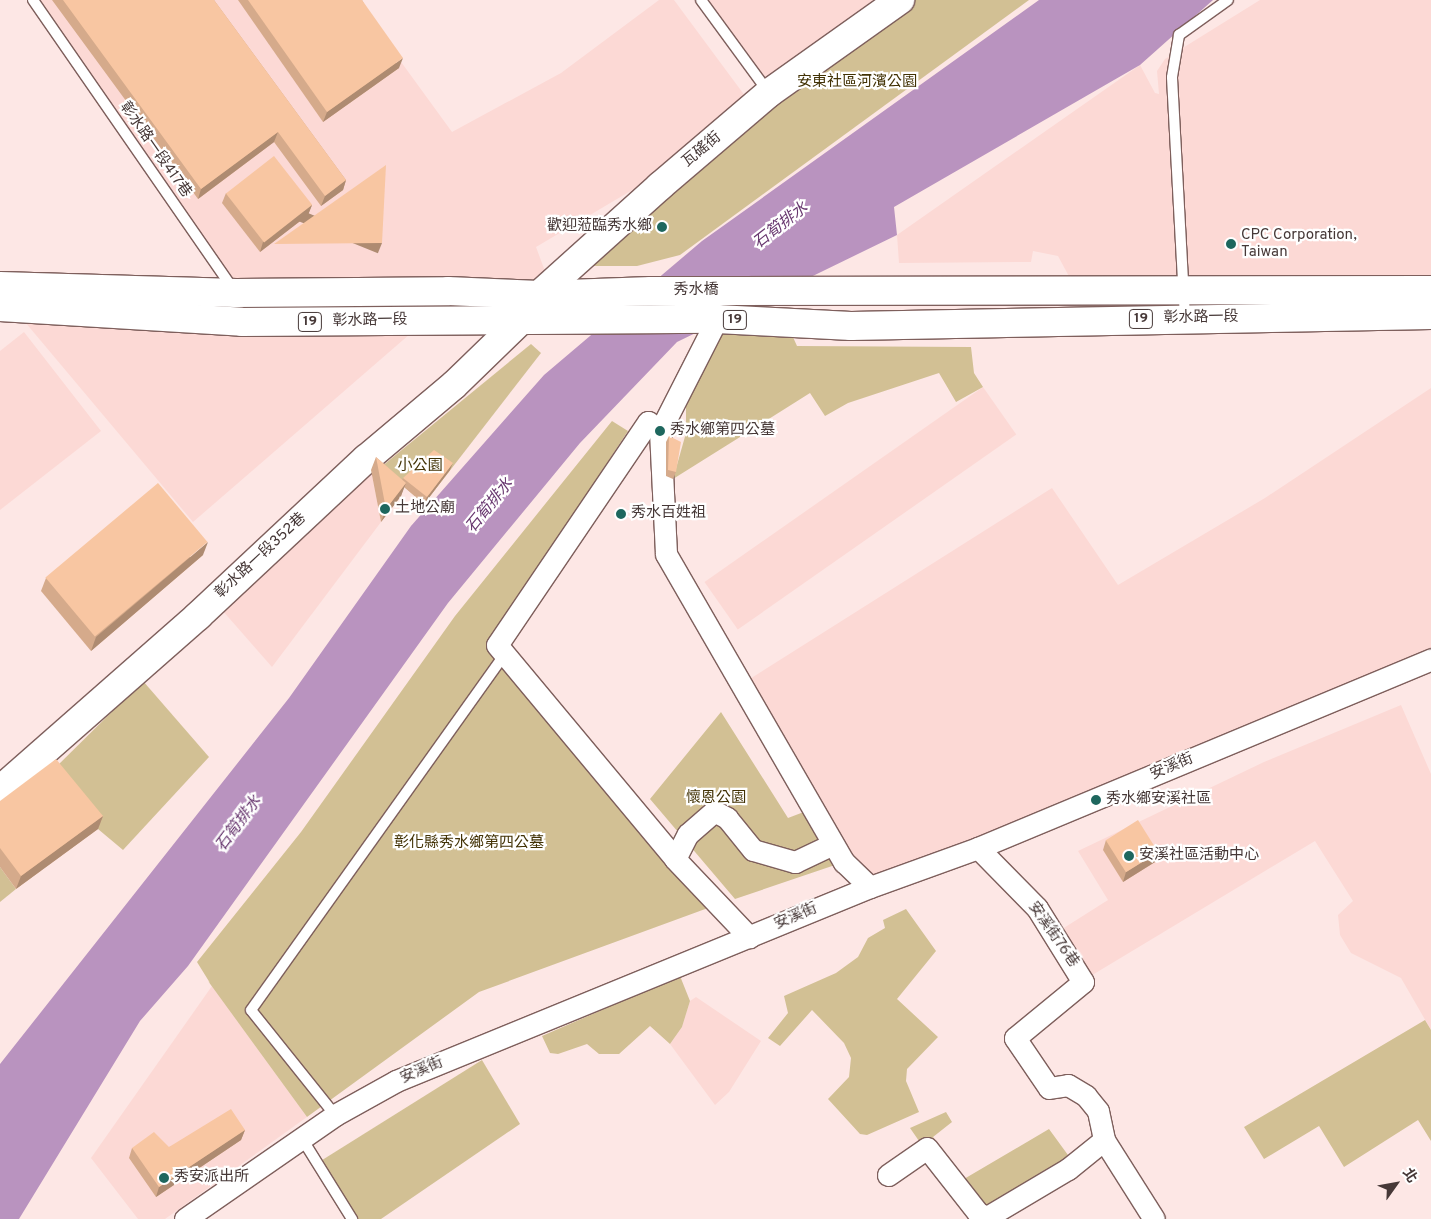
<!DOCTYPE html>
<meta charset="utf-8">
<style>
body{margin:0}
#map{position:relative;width:1431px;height:1219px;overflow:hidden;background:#fde7e5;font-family:Overpass,"Noto Sans TC",sans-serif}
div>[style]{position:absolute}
.built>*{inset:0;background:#fcd9d5;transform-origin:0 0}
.green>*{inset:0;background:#d2c094}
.water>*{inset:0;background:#b993bf}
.roads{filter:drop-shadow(1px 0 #7e5f5c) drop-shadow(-1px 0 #7e5f5c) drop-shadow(0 1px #7e5f5c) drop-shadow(0 -1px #7e5f5c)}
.lane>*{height:10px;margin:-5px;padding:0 5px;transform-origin:5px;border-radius:5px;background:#fff}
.street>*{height:21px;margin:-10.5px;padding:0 10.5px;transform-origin:10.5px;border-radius:10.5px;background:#fff}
.secondary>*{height:28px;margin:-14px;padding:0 14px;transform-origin:14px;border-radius:14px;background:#fff}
.primary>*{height:28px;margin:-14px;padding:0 14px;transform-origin:14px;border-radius:14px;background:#fff}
.wall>*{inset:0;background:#d5aa8b}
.shaded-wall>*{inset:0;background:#ae8b71;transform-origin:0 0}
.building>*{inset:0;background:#f8c6a2;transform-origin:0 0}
.dots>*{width:14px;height:14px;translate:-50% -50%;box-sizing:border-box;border:2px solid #fff;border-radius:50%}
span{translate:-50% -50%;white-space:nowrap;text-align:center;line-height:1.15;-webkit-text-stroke:4.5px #fff;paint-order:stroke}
.shield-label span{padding:1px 4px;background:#fff;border:1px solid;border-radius:4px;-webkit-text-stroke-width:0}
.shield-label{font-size:14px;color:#463837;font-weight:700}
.park-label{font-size:15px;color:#423205}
.street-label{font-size:15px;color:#463837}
.poi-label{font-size:15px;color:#463837}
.right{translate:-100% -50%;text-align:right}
.left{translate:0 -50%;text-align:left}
.water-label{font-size:16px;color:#68376f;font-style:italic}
.north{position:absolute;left:1371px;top:1159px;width:50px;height:50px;-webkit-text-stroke:4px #fff;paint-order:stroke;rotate:58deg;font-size:14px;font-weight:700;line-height:20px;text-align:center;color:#463837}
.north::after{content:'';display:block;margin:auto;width:18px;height:22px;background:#463837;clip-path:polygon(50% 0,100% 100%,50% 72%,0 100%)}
</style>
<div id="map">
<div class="built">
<i style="clip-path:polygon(28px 0,356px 0,452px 132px,561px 73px,659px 0,674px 0,751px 104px,644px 183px,536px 247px,549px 282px,233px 287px)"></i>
<i style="clip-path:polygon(698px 0,900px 0,768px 94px)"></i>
<i style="clip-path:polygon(1260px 0,1431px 0,1431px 286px,1071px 280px,1058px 256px,1033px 251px,1031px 262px,899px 263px,897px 235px,1140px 65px,1155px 93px,1159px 94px,1157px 71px,1165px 59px)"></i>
<i style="clip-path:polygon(25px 322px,418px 327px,193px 522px)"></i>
<i style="clip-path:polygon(24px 332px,101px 431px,0 510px,0 351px)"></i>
<i style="left:983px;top:387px;width:58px;height:340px;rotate:55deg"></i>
<i style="clip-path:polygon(1431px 388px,1431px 656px,870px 892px,742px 684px,1052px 488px,1118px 585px,1265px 498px)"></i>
<i style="clip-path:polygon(371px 470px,381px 522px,272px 667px,222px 610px)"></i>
<i style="clip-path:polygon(1401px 705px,1431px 774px,1431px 1030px,1401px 978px,1351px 953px,1340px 935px,1338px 915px,1353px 901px,1315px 841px,1079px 983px,1048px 938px,1108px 900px,1078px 851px,1264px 762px)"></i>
<i style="clip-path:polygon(212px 986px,307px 1117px,165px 1219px,138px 1219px,91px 1158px)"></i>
<i style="clip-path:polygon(696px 997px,761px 1041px,729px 1092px,715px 1105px,670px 1044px,682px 1027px,690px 1001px)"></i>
</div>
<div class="green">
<i style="clip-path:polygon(915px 0,1029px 0,680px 255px,637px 266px,563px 266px,838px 55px)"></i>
<i style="clip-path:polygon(722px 326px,788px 326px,797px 346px,971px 347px,974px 373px,983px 387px,956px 402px,939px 373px,848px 403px,825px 416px,810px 393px,673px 479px,686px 433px,686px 402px)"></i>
<i style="clip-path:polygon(531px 344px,541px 353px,424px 504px,381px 467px)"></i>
<i style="clip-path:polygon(612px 421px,628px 431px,488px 645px,708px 908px,479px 992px,307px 1117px,208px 981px,210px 983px,197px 962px,301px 832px,455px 616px)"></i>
<i style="clip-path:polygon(143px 681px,209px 757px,123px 850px,98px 829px,51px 772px)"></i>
<i style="clip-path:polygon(721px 712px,788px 818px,809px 810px,838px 864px,735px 899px,650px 799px)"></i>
<i style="clip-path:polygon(0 867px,16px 889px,0 902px)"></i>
<i style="clip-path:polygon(906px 909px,936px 951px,897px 999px,938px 1037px,907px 1069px,906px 1081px,919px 1112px,867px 1135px,860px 1134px,828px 1099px,849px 1077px,851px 1058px,844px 1043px,812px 1010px,780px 1046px,768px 1038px,788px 1013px,784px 996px,836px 973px,858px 957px,868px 938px,885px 928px,883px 920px)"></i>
<i style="clip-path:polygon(680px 976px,690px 1001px,682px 1027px,670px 1044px,650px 1026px,619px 1054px,599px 1054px,587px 1044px,558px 1054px,550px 1053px,542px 1036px)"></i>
<i style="clip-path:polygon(1425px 1020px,1431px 1030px,1431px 1141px,1418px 1120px,1344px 1167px,1319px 1126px,1264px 1159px,1244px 1127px)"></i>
<i style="clip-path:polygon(482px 1060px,520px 1124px,381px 1219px,354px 1219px,319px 1162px)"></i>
<i style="clip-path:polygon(946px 1112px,952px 1122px,933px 1137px,964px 1179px,1049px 1129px,1076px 1166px,973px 1219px,910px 1128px)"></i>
</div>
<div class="water">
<i style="clip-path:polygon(1039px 0,1213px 0,1140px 65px,894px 207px,897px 235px,677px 342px,580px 443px,448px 603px,188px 966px,140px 1021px,19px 1219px,0 1219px,0 1064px,289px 698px,411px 526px,544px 375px,702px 241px)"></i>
</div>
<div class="roads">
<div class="lane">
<i style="left:33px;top:0;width:351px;rotate:55.3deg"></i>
<i style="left:701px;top:0;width:115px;rotate:53.8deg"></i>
<i style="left:1185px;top:318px;width:241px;rotate:-93.1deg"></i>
<i style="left:1172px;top:77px;width:43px;rotate:-80.5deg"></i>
<i style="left:1179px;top:35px;width:60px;rotate:-35.5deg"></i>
<i style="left:335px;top:1115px;width:134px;rotate:-128.7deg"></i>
<i style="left:251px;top:1010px;width:437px;rotate:-54.5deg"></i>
<i style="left:301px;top:1137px;width:97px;rotate:58.1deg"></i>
</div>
<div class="street">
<i style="left:717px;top:319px;width:126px;rotate:117deg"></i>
<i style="left:660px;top:431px;width:123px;rotate:87.2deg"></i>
<i style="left:666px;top:554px;width:356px;rotate:60deg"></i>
<i style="left:844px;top:862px;width:36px;rotate:44deg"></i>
<i style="left:660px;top:431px;width:15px;rotate:-143deg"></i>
<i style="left:648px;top:422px;width:269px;rotate:124.1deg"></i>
<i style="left:497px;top:645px;width:278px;rotate:50.2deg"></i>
<i style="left:675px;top:859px;width:108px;rotate:46.5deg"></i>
<i style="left:978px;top:848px;width:84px;rotate:45.5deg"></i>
<i style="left:1037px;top:908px;width:87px;rotate:58.1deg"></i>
<i style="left:1083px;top:982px;width:88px;rotate:140.5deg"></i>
<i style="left:1015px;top:1038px;width:60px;rotate:55.8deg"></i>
<i style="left:1049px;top:1088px;width:19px;rotate:-9deg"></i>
<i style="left:1068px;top:1085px;width:21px;rotate:31deg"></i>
<i style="left:1086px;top:1096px;width:19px;rotate:51deg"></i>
<i style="left:1098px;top:1111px;width:30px;rotate:78deg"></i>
<i style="left:1104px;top:1140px;width:93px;rotate:57.7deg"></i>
<i style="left:675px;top:859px;width:28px;rotate:-63deg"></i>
<i style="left:688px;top:834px;width:35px;rotate:-41deg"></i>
<i style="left:714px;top:811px;width:15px;rotate:28deg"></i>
<i style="left:727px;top:818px;width:41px;rotate:50.9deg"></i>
<i style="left:753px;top:850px;width:44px;rotate:15.9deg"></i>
<i style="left:795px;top:862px;width:42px;rotate:-25.3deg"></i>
<i style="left:888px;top:1175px;width:47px;rotate:-34.7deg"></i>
<i style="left:927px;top:1148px;width:83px;rotate:51.9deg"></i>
<i style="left:978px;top:1213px;width:10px;rotate:24deg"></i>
<i style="left:987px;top:1217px;width:94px;rotate:-30.7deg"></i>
<i style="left:1068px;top:1169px;width:46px;rotate:-38.9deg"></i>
<i style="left:185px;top:1219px;width:183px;rotate:-34.7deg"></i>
<i style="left:335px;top:1115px;width:70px;rotate:-29.1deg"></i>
<i style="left:396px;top:1081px;width:512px;rotate:-22.26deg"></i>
<i style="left:870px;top:887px;width:115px;rotate:-19.9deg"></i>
<i style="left:978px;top:848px;width:491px;rotate:-22.6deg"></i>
</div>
<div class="secondary">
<i style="left:0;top:790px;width:264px;rotate:-41.3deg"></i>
<i style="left:198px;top:616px;width:230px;rotate:-43.1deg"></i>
<i style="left:366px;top:459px;width:115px;rotate:-40.1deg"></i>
<i style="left:454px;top:385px;width:93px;rotate:-44.1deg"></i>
<i style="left:521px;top:320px;width:31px;rotate:-54deg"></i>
<i style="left:539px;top:295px;width:163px;rotate:-42deg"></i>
<i style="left:660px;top:186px;width:143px;rotate:-40.5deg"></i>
<i style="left:769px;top:93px;width:161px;rotate:-35.4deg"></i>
</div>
<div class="primary">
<i style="left:0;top:286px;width:236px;rotate:1.7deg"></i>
<i style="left:236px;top:293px;width:212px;rotate:-0.5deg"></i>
<i style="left:448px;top:291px;width:91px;rotate:2.5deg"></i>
<i style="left:539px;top:295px;width:112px;rotate:-2deg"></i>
<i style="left:651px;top:291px;width:780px;rotate:-0.07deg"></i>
<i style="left:0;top:307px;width:242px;rotate:3.5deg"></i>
<i style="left:242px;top:322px;width:475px;rotate:-0.4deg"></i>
<i style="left:717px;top:319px;width:134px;rotate:3deg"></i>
<i style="left:851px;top:326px;width:580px;rotate:-1.09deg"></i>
</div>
</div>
<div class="wall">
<i style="clip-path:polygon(52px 0,214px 0,346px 180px,343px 190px,321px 206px,274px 142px,198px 199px)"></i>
<i style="clip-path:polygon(238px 0,362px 0,399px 68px,323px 122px)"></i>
<i style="clip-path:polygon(226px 193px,312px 205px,308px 215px,260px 252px,222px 203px)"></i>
<i style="clip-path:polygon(669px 436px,676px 472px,673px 479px,666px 476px,666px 442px)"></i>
<i style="clip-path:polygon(376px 457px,402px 480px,403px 478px,450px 470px,424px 504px,404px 487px,401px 496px,381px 522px,371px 470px)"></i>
<i style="clip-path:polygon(203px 555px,91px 651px,41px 591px,46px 578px)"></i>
<i style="clip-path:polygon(0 801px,103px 816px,98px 829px,16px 889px,0 867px)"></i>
<i style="clip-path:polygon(1106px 840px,1158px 852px,1155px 862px,1123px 882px,1103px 850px)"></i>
<i style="clip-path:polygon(245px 1130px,241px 1140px,156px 1197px,129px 1158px,132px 1148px,169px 1147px)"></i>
</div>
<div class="shaded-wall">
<i style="clip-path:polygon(403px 58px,399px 68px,323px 122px,327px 112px)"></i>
<i style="clip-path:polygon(278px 132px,274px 142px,198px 199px,201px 189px)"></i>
<i style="clip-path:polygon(346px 180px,343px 190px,321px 206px,325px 196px)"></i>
<i style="clip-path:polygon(312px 205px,308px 215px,260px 252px,263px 242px)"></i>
<i style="left:382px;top:243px;width:11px;height:108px;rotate:112deg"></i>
<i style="clip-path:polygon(453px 463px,450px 470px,424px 504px,427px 497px)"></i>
<i style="clip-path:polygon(406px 483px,401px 496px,381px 522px,386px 509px)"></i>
<i style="clip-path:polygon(208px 542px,203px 555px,91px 651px,96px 637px)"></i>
<i style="clip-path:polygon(103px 816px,98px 829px,16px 889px,21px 876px)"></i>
<i style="clip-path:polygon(1158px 852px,1155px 862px,1123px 882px,1126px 872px)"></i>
<i style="clip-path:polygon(245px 1130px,241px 1140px,156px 1197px,159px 1187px)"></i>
</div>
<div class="building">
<i style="clip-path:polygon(63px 0,214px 0,346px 180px,325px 196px,278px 132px,201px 189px)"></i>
<i style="clip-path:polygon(248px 0,362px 0,403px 58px,327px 112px)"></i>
<i style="left:274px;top:156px;width:62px;height:61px;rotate:52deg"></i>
<i style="clip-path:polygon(386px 165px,382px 243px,274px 244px)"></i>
<i style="clip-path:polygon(669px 436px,681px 442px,676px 472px,668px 470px)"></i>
<i style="clip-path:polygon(434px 450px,453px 463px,427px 497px,403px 478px)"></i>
<i style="clip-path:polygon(376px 457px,406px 483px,386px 509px)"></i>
<i style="left:158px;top:483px;width:77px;height:147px;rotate:50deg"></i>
<i style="clip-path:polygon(56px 759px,103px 816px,21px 876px,0 848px,0 801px)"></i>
<i style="left:1138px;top:820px;width:38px;height:38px;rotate:58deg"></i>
<i style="clip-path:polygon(231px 1109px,245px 1130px,159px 1187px,132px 1148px,154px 1132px,169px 1147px)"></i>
</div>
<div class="dots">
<i style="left:662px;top:227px;background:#1e675e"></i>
<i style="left:1231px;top:244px;background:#1e675e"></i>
<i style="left:660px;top:431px;background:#1e675e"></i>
<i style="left:385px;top:509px;background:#1e675e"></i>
<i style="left:621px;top:514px;background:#1e675e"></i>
<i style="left:1096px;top:800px;background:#1e675e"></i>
<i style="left:1129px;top:856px;background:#1e675e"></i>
<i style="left:164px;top:1178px;background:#1e675e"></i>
</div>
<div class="shield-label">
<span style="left:1141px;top:319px">19</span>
<span style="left:735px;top:320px">19</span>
<span style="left:310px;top:322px">19</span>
</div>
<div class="park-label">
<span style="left:857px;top:83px">安東社區河濱公園</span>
<span style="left:420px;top:467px">小公園</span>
<span style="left:716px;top:799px">懷恩公園</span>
<span style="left:469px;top:844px">彰化縣秀水鄉第四公墓</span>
</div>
<div class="street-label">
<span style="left:155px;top:150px;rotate:55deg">彰水路一段417巷</span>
<span style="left:702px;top:150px;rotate:-40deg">瓦磘街</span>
<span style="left:696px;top:291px">秀水橋</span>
<span style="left:1201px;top:318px;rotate:-1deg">彰水路一段</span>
<span style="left:370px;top:321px;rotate:-1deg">彰水路一段</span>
<span style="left:261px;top:556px;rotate:-43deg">彰水路一段352巷</span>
<span style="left:1172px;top:767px;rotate:-23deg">安溪街</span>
<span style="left:796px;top:917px;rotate:-23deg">安溪街</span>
<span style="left:1053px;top:935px;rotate:55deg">安溪街76巷</span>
<span style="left:422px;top:1071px;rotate:-23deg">安溪街</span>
</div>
<div class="poi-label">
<span class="right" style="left:652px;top:227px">歡迎蒞臨秀水鄉</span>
<span class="left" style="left:1241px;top:244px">CPC Corporation,<br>Taiwan</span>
<span class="left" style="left:670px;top:431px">秀水鄉第四公墓</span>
<span class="left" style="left:395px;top:509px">土地公廟</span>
<span class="left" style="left:631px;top:514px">秀水百姓祖</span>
<span class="left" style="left:1106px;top:800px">秀水鄉安溪社區</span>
<span class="left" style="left:1139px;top:856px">安溪社區活動中心</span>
<span class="left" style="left:174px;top:1178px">秀安派出所</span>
</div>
<div class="water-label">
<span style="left:781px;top:226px;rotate:-38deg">石筍排水</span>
<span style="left:490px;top:506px;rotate:-51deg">石筍排水</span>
<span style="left:239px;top:824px;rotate:-53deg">石筍排水</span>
</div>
<div class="north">北</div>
</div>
